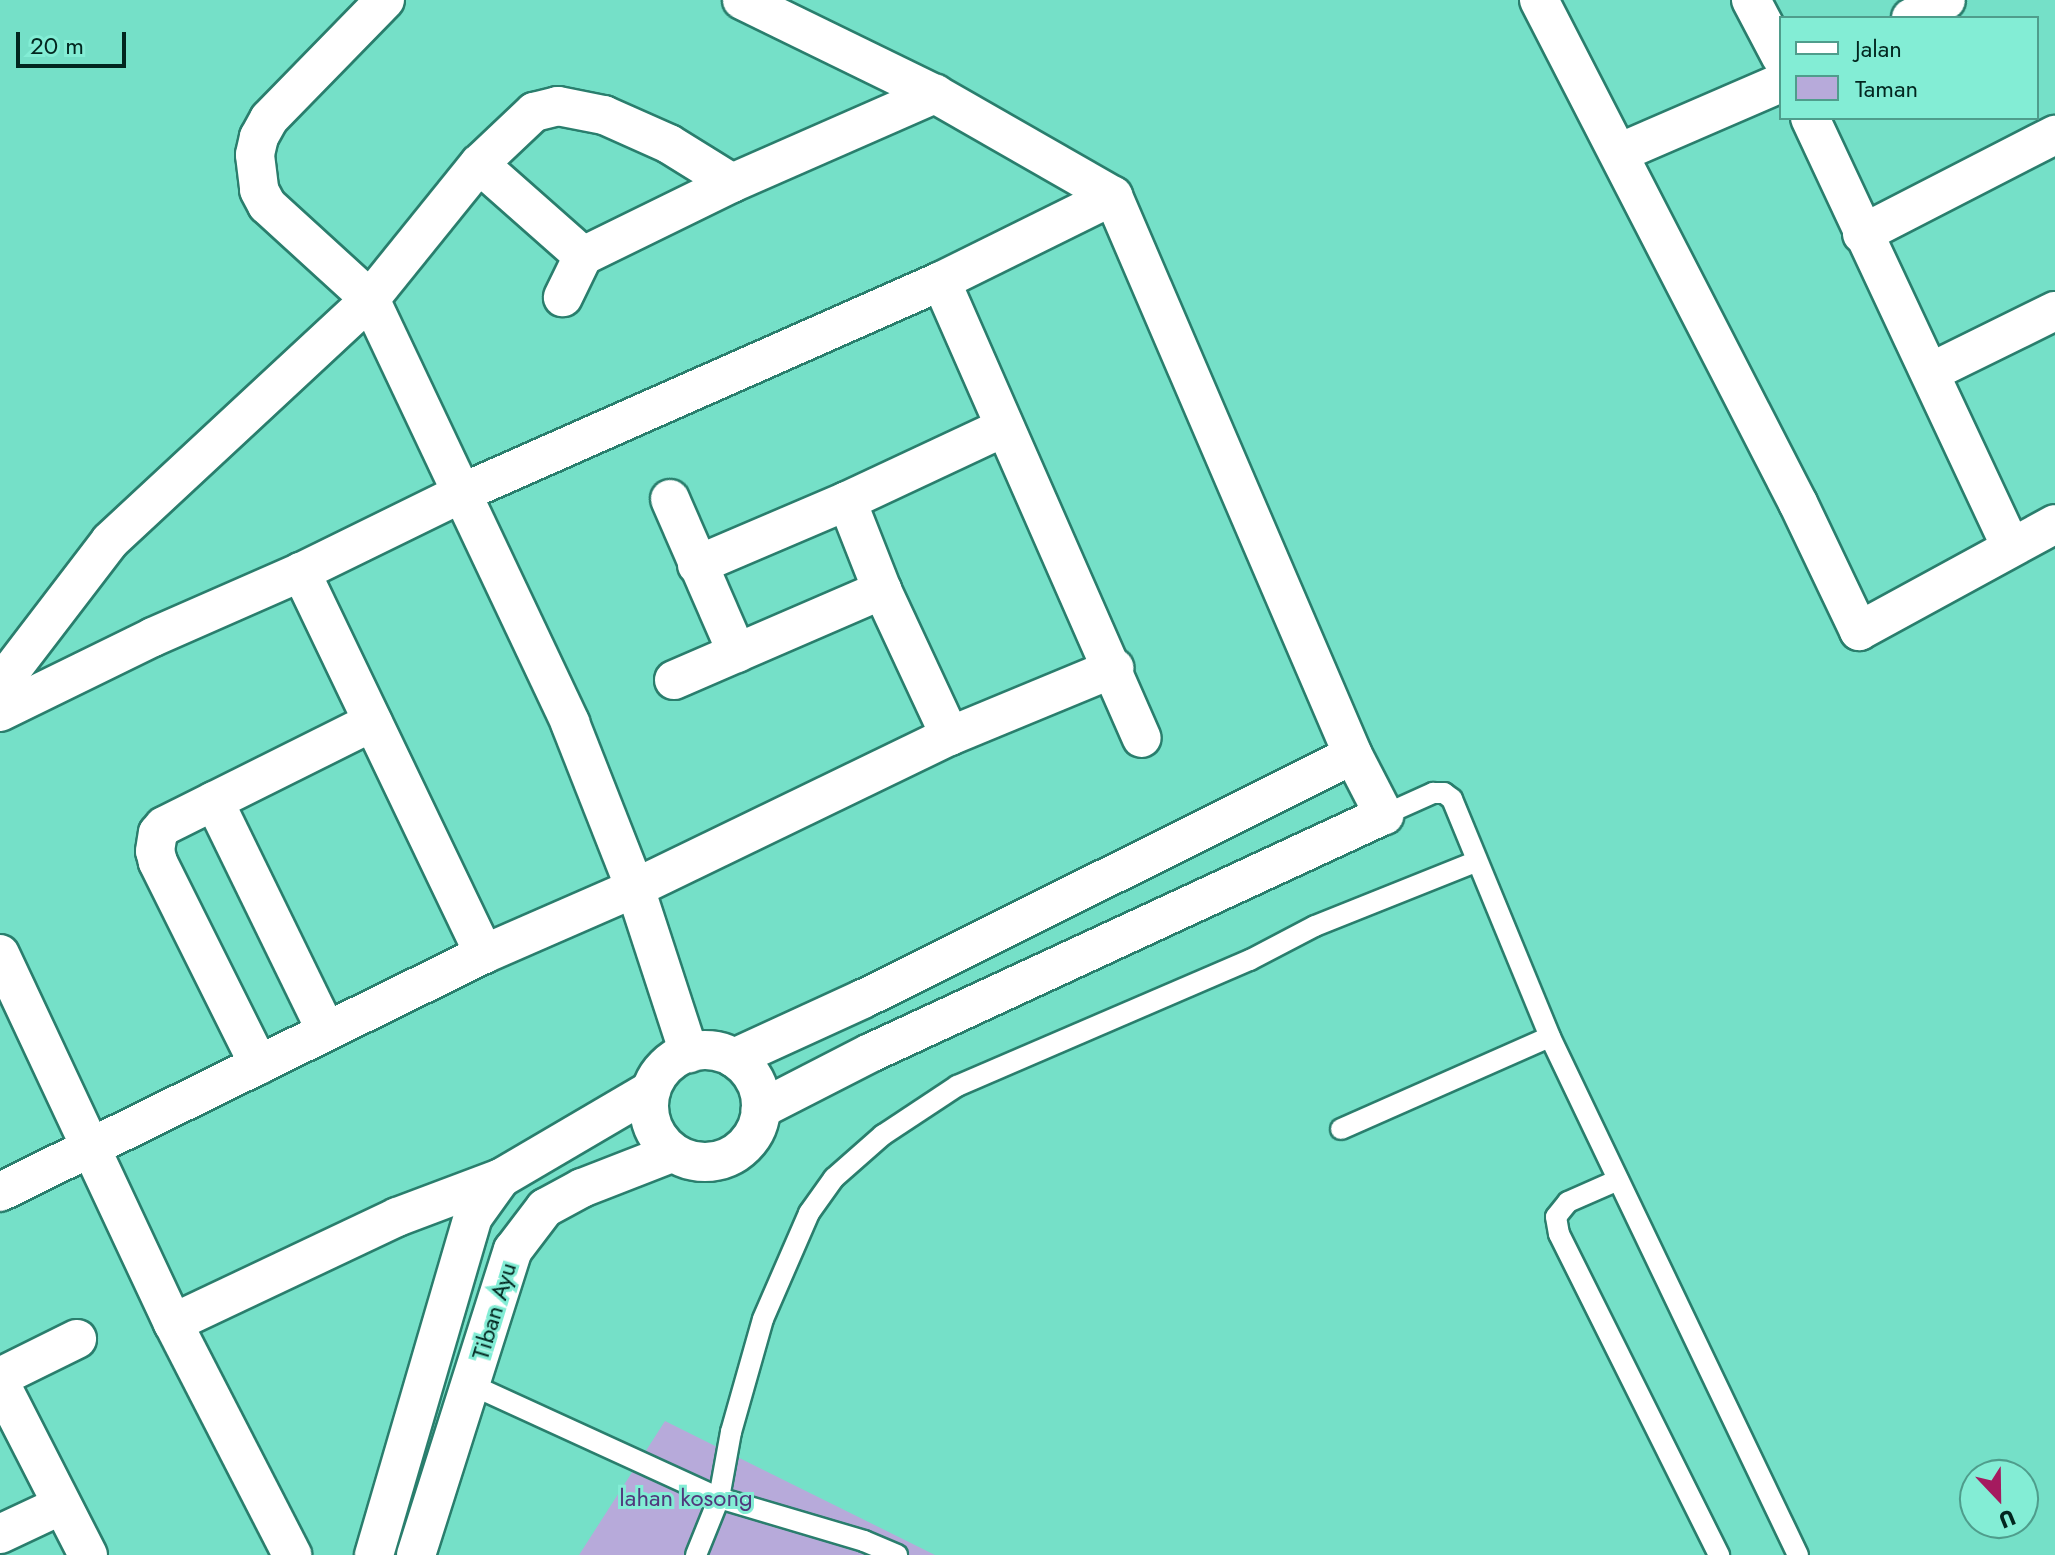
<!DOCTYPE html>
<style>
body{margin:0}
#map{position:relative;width:2055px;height:1555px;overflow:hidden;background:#75e0c8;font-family:Jost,sans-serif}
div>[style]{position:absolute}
.green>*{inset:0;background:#b7aada}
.roads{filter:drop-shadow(2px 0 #2a7e6d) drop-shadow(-2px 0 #2a7e6d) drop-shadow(0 2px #2a7e6d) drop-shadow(0 -2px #2a7e6d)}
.service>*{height:20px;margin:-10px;padding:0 10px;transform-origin:10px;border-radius:10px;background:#fff}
.minor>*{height:38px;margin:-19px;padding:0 19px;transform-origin:19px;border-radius:19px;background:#fff}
.minor>.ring{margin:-19px;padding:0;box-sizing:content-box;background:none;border:38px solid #fff;border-radius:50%}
span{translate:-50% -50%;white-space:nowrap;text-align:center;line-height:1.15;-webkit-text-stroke:6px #83edd5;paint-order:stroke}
.street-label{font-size:24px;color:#02261f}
.park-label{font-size:24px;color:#50387c}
.legend{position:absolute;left:1779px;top:16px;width:260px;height:104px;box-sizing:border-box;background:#83edd5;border:2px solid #4f9d8c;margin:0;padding:10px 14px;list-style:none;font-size:24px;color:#02261f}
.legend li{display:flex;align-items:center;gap:16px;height:40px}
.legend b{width:40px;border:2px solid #4f9d8c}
.north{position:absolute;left:1959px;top:1459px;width:80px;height:80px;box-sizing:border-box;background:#83edd5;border:2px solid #4f9d8c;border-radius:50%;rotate:158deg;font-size:22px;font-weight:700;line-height:32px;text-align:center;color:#02261f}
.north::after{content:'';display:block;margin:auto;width:28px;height:36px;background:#a51a5f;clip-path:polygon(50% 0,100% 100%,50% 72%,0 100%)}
.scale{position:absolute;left:16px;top:32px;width:110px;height:36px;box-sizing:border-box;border:4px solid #02261f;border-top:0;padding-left:10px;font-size:24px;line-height:28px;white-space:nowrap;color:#02261f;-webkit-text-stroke:6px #83edd5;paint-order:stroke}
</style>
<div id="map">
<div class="green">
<i style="clip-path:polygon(665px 1421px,935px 1555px,579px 1555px)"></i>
</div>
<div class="roads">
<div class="service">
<i style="left:1384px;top:815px;width:54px;rotate:-24.2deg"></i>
<i style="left:1433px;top:793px;width:11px"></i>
<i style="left:1444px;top:793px;width:10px;rotate:37deg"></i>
<i style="left:1452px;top:799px;width:257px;rotate:67.6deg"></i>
<i style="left:1550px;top:1037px;width:574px;rotate:64.42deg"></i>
<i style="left:1341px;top:1129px;width:228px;rotate:-23.8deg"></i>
<i style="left:1618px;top:1180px;width:55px;rotate:156.3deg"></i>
<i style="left:1568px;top:1202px;width:19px;rotate:129deg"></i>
<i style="left:1556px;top:1217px;width:17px;rotate:80deg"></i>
<i style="left:1559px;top:1234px;width:359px;rotate:63.5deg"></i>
<i style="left:472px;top:1385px;width:272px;rotate:24.6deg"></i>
<i style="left:719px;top:1498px;width:151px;rotate:16.5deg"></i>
<i style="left:864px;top:1541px;width:36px;rotate:23deg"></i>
<i style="left:696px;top:1555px;width:61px;rotate:-68deg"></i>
<i style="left:719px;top:1498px;width:67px;rotate:-79.7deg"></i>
<i style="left:731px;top:1432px;width:117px;rotate:-74.2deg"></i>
<i style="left:763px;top:1319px;width:116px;rotate:-66.5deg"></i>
<i style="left:809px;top:1213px;width:43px;rotate:-54.5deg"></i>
<i style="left:834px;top:1178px;width:65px;rotate:-41.3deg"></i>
<i style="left:883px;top:1135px;width:89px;rotate:-33.5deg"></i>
<i style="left:957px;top:1086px;width:319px;rotate:-23.3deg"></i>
<i style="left:1250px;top:960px;width:73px;rotate:-27.6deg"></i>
<i style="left:1315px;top:926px;width:172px;rotate:-21.8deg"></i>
</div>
<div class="minor">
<i style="left:385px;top:0;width:166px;rotate:134.3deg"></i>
<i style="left:269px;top:119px;width:21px;rotate:119deg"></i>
<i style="left:259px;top:137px;width:18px;rotate:103deg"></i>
<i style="left:255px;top:155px;width:35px;rotate:83deg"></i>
<i style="left:259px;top:190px;width:17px;rotate:62deg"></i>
<i style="left:267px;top:205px;width:139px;rotate:42.4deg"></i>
<i style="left:370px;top:299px;width:469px;rotate:64.7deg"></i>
<i style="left:570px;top:723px;width:177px;rotate:68.5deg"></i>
<i style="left:635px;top:888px;width:174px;rotate:71.9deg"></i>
<i style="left:742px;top:0;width:215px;rotate:26deg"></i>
<i style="left:935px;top:94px;width:205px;rotate:29.8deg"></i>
<i style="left:1113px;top:196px;width:608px;rotate:66.76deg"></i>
<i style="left:1353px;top:755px;width:68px;rotate:62.7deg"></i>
<i style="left:1384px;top:815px;width:566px;rotate:155.15deg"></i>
<i style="left:870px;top:1053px;width:123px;rotate:152.8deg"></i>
<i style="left:1539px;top:0;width:566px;rotate:62.76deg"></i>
<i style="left:1798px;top:503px;width:142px;rotate:64.5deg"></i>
<i style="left:1859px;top:631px;width:223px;rotate:-28.6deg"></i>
<i style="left:1751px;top:0;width:64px;rotate:62.2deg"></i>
<i style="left:1911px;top:18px;width:39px;rotate:-27deg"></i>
<i style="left:1810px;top:118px;width:474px;rotate:64.9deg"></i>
<i style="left:1619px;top:153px;width:176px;rotate:-23.4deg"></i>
<i style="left:479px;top:164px;width:139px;rotate:41.5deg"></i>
<i style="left:583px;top:256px;width:46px;rotate:116deg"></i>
<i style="left:1862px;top:234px;width:217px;rotate:-27.2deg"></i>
<i style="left:583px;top:256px;width:166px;rotate:-26.1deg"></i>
<i style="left:732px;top:183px;width:222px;rotate:-23.7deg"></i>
<i style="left:941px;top:281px;width:499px;rotate:66.3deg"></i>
<i style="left:1931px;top:372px;width:138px;rotate:-26.2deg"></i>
<i style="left:670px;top:499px;width:168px;rotate:66.5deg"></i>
<i style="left:847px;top:501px;width:96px;rotate:68.5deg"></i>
<i style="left:882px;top:590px;width:161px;rotate:65deg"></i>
<i style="left:697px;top:565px;width:163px;rotate:-23.1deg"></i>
<i style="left:847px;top:501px;width:174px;rotate:-25.1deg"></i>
<i style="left:674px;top:680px;width:227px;rotate:-23.4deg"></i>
<i style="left:0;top:685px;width:181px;rotate:-52.6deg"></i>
<i style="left:110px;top:541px;width:355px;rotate:-42.9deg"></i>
<i style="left:370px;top:299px;width:174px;rotate:-51.1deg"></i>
<i style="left:479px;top:164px;width:76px;rotate:-43.4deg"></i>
<i style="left:534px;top:112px;width:25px;rotate:-14deg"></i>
<i style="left:558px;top:106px;width:47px;rotate:11.1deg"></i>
<i style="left:604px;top:115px;width:71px;rotate:24deg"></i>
<i style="left:669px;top:144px;width:74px;rotate:31.8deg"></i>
<i style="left:0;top:712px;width:170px;rotate:-26.1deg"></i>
<i style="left:153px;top:637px;width:162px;rotate:-23.7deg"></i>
<i style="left:214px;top:801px;width:256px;rotate:64deg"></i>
<i style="left:0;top:954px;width:408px;rotate:64.9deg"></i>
<i style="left:173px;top:1323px;width:261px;rotate:62.8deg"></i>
<i style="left:484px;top:954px;width:424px;rotate:-115.6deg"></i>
<i style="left:301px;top:572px;width:182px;rotate:-26.1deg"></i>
<i style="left:464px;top:492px;width:522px;rotate:-23.86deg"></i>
<i style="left:941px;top:281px;width:192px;rotate:-26.3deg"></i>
<i class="ring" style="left:649px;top:1050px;width:74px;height:74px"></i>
<i style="left:734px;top:1058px;width:142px;rotate:-24.6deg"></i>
<i style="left:863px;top:999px;width:547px;rotate:-26.47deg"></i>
<i style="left:259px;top:1065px;width:227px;rotate:-116.5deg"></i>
<i style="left:158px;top:862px;width:11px;rotate:-105deg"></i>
<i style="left:155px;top:851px;width:18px;rotate:-81deg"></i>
<i style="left:158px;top:833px;width:9px;rotate:-49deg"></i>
<i style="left:164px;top:826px;width:233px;rotate:-26.5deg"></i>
<i style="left:0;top:1192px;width:539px;rotate:-26.18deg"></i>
<i style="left:484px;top:954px;width:165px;rotate:-23.6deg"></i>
<i style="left:635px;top:888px;width:350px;rotate:-25.8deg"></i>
<i style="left:950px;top:736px;width:178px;rotate:-22.5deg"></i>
<i style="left:173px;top:1323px;width:248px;rotate:-25.3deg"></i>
<i style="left:397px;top:1217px;width:111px;rotate:-20.6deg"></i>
<i style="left:501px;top:1178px;width:174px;rotate:-30.4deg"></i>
<i style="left:0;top:1377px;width:86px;rotate:-26.3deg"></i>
<i style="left:0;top:1383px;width:193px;rotate:62.9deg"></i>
<i style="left:0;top:1534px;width:68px;rotate:-25.1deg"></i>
<i style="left:374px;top:1555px;width:352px;rotate:-73.7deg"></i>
<i style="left:473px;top:1217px;width:48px;rotate:-54.3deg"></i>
<i style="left:416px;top:1555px;width:320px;rotate:-72.4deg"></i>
<i style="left:513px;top:1250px;width:53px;rotate:-52.7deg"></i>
<i style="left:545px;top:1208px;width:42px;rotate:-28.4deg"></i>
<i style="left:582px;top:1188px;width:97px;rotate:-21.3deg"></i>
</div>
</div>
<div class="street-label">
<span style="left:494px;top:1311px;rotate:-73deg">Tiban Ayu</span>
</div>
<div class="park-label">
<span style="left:686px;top:1498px">lahan kosong</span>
</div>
<ul class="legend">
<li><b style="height:10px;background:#fff"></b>Jalan</li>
<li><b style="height:22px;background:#b7aada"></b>Taman</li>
</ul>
<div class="north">U</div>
<div class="scale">20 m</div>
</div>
